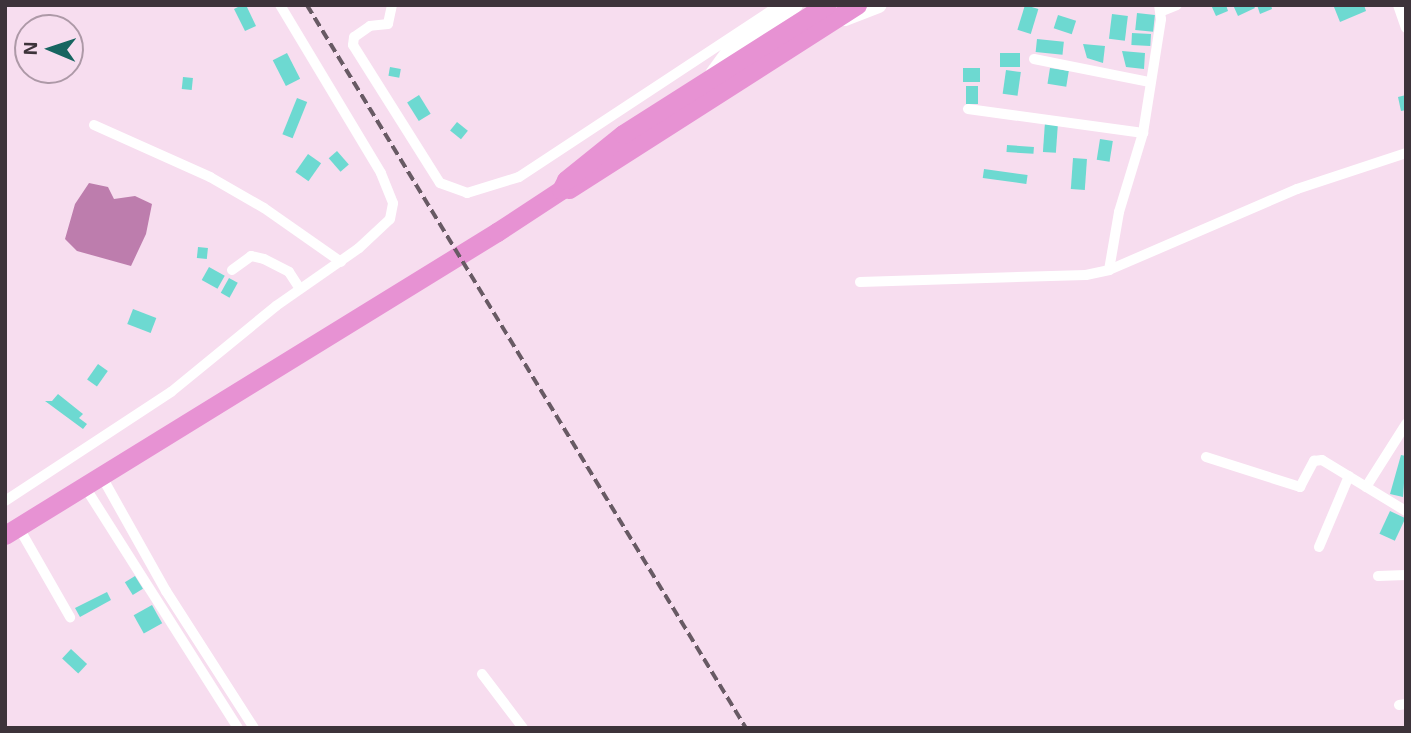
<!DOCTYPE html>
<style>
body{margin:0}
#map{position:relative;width:1411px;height:733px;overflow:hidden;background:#f7ddef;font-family:"Exo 2",sans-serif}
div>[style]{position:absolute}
.water>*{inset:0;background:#bd7dad}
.building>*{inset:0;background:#6dd9d1;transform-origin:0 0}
.street>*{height:10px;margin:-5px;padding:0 5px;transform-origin:5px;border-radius:5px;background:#fff}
.secondary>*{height:16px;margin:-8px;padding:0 8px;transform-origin:8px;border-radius:8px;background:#fff}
.highway>*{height:19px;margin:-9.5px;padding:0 9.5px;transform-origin:9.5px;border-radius:9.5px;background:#e792d3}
.rail>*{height:3.5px;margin-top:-1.75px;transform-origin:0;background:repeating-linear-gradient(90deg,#685a64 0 10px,transparent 0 15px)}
span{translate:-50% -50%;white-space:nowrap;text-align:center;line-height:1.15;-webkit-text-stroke:5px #f7ddef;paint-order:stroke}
.frame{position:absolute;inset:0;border:7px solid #3d333a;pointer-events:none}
.north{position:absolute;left:14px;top:14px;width:70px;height:70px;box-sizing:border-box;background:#f7ddef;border:2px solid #ad99a7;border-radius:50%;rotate:272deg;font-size:19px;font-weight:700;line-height:28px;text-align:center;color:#3d333a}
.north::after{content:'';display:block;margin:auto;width:24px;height:32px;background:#176560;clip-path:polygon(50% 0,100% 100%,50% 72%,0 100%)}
</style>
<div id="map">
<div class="water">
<i style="clip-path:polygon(89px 183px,108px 187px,114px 199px,135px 196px,152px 204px,146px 234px,131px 266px,77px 251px,65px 239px,75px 204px)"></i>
</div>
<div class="building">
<i style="clip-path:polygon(242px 5px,246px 5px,256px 26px,245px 31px,234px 9px)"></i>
<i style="left:1025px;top:5px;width:14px;height:26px;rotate:17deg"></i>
<i style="clip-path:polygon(1211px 5px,1226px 5px,1228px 11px,1216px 16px)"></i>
<i style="clip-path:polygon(1233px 5px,1253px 5px,1255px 8px,1238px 16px)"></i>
<i style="clip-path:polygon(1257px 5px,1271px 5px,1272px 9px,1260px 14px)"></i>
<i style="clip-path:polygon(1364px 5px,1366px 11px,1340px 22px,1334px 7px)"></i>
<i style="left:1137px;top:13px;width:18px;height:17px;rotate:6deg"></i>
<i style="left:1112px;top:14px;width:16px;height:25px;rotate:7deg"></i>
<i style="left:1058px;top:15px;width:19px;height:14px;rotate:18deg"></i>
<i style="left:1132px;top:33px;width:19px;height:12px;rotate:3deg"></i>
<i style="left:1037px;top:39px;width:27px;height:13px;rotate:6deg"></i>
<i style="clip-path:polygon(1083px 44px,1105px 46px,1103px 63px,1087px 58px)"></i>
<i style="clip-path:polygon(1122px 51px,1145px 53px,1144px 69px,1126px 67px)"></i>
<i style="left:287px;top:53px;width:29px;height:16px;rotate:63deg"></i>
<i style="left:1000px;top:53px;width:20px;height:14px"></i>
<i style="left:390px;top:67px;width:11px;height:9px;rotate:10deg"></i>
<i style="left:963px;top:68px;width:17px;height:14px"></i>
<i style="left:1050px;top:68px;width:19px;height:16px;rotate:9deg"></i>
<i style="left:1006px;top:70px;width:15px;height:24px;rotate:8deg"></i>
<i style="left:183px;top:77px;width:10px;height:12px;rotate:6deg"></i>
<i style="left:966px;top:86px;width:12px;height:18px"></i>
<i style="left:419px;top:95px;width:22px;height:14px;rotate:58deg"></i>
<i style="clip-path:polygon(1406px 95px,1406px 110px,1401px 111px,1398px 97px)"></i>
<i style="left:297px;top:98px;width:11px;height:39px;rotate:22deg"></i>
<i style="left:457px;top:122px;width:14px;height:11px;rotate:39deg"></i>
<i style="left:1045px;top:122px;width:13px;height:30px;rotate:4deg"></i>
<i style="left:1100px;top:139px;width:13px;height:21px;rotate:9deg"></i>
<i style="left:1007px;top:145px;width:27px;height:7px;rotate:4deg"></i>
<i style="left:337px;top:151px;width:18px;height:11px;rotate:49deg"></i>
<i style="left:308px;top:154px;width:16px;height:22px;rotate:35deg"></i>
<i style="left:1073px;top:158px;width:14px;height:31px;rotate:4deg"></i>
<i style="left:984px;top:169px;width:44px;height:9px;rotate:8deg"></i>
<i style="left:198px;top:247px;width:10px;height:11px;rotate:6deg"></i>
<i style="left:209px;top:267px;width:18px;height:15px;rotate:29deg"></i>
<i style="left:229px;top:278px;width:10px;height:17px;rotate:29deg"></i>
<i style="left:133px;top:309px;width:25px;height:16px;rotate:21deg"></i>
<i style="left:98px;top:364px;width:12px;height:19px;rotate:35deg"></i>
<i style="clip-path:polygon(58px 394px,83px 414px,79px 418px,87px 424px,83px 429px,45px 401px,52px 401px)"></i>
<i style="clip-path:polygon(1401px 455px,1406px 456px,1403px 497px,1390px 494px)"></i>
<i style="left:1390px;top:511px;width:17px;height:25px;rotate:25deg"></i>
<i style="left:135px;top:576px;width:15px;height:12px;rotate:58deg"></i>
<i style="clip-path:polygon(107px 592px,111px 600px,80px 617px,75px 608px)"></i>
<i style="left:152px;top:605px;width:21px;height:21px;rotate:61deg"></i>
<i style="left:71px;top:649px;width:22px;height:13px;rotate:43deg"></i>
</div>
<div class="street">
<i style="left:392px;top:5px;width:19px;rotate:102deg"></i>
<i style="left:388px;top:24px;width:18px;rotate:174deg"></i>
<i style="left:370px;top:26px;width:19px;rotate:145deg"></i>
<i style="left:354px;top:37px;width:8px;rotate:97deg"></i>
<i style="left:353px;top:45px;width:163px;rotate:57.8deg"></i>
<i style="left:440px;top:183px;width:29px;rotate:20deg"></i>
<i style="left:467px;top:193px;width:54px;rotate:-17.1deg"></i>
<i style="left:519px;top:177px;width:313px;rotate:-33.4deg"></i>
<i style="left:1398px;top:5px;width:24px;rotate:71deg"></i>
<i style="left:1162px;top:11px;width:16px;rotate:-22deg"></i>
<i style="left:1034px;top:59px;width:117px;rotate:11.3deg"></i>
<i style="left:968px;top:109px;width:177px;rotate:7.8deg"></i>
<i style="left:94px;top:125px;width:127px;rotate:24.1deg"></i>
<i style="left:210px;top:177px;width:62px;rotate:29.9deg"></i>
<i style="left:264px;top:208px;width:94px;rotate:35deg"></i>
<i style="left:232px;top:270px;width:24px;rotate:-36deg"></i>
<i style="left:251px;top:256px;width:13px;rotate:13deg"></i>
<i style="left:264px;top:259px;width:28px;rotate:27deg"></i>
<i style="left:289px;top:272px;width:20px;rotate:57deg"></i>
<i style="left:1109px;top:270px;width:59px;rotate:-80.2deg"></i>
<i style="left:1119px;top:212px;width:83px;rotate:-73.1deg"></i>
<i style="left:1143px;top:133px;width:115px;rotate:-81deg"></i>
<i style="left:1161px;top:19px;width:14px;rotate:-98deg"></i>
<i style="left:860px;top:282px;width:226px;rotate:-1.8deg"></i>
<i style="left:1086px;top:275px;width:24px;rotate:-12deg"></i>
<i style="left:1109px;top:270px;width:205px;rotate:-23.3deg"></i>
<i style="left:1297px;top:189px;width:115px;rotate:-18.3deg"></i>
<i style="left:1206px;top:457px;width:99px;rotate:17.7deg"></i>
<i style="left:1300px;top:487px;width:30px;rotate:-62deg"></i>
<i style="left:1314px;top:461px;width:8px;rotate:-7deg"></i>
<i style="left:1322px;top:460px;width:98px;rotate:31.3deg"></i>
<i style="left:102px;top:477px;width:131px;rotate:60.7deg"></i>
<i style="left:166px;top:591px;width:163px;rotate:57.3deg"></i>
<i style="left:85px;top:487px;width:285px;rotate:57.6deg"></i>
<i style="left:1366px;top:487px;width:75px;rotate:-57.6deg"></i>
<i style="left:5px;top:501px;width:199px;rotate:-33.3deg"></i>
<i style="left:171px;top:392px;width:136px;rotate:-39.3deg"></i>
<i style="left:276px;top:306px;width:101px;rotate:-34.9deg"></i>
<i style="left:359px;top:248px;width:42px;rotate:-43.1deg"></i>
<i style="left:390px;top:219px;width:16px;rotate:-79deg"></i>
<i style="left:393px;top:203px;width:32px;rotate:-112deg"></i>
<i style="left:381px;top:173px;width:196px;rotate:-121deg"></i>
<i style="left:19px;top:528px;width:103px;rotate:60.2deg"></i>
<i style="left:1319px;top:547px;width:77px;rotate:-67.1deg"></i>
<i style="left:1378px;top:576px;width:28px;rotate:-2deg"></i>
<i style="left:482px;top:674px;width:68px;rotate:52.8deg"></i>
<i style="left:1399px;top:705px;width:7px;rotate:-8deg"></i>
</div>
<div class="secondary">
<i style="left:845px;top:18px;width:36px;rotate:-21deg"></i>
<i style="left:713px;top:74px;width:36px;rotate:-54deg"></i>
<i style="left:734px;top:45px;width:73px;rotate:-33.3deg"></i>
</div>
<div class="highway">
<i style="left:569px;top:189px;width:342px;rotate:-32.6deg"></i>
<i style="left:5px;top:535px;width:578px;rotate:-31.63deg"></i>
<i style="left:497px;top:232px;width:77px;rotate:-33.3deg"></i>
<i style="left:561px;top:190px;width:11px;rotate:-63deg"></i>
<i style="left:566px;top:180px;width:73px;rotate:-38.9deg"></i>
<i style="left:623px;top:134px;width:241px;rotate:-32.4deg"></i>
</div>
<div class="rail">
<i style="left:307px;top:5px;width:846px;rotate:58.73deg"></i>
</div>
<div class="frame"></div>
<div class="north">N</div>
</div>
